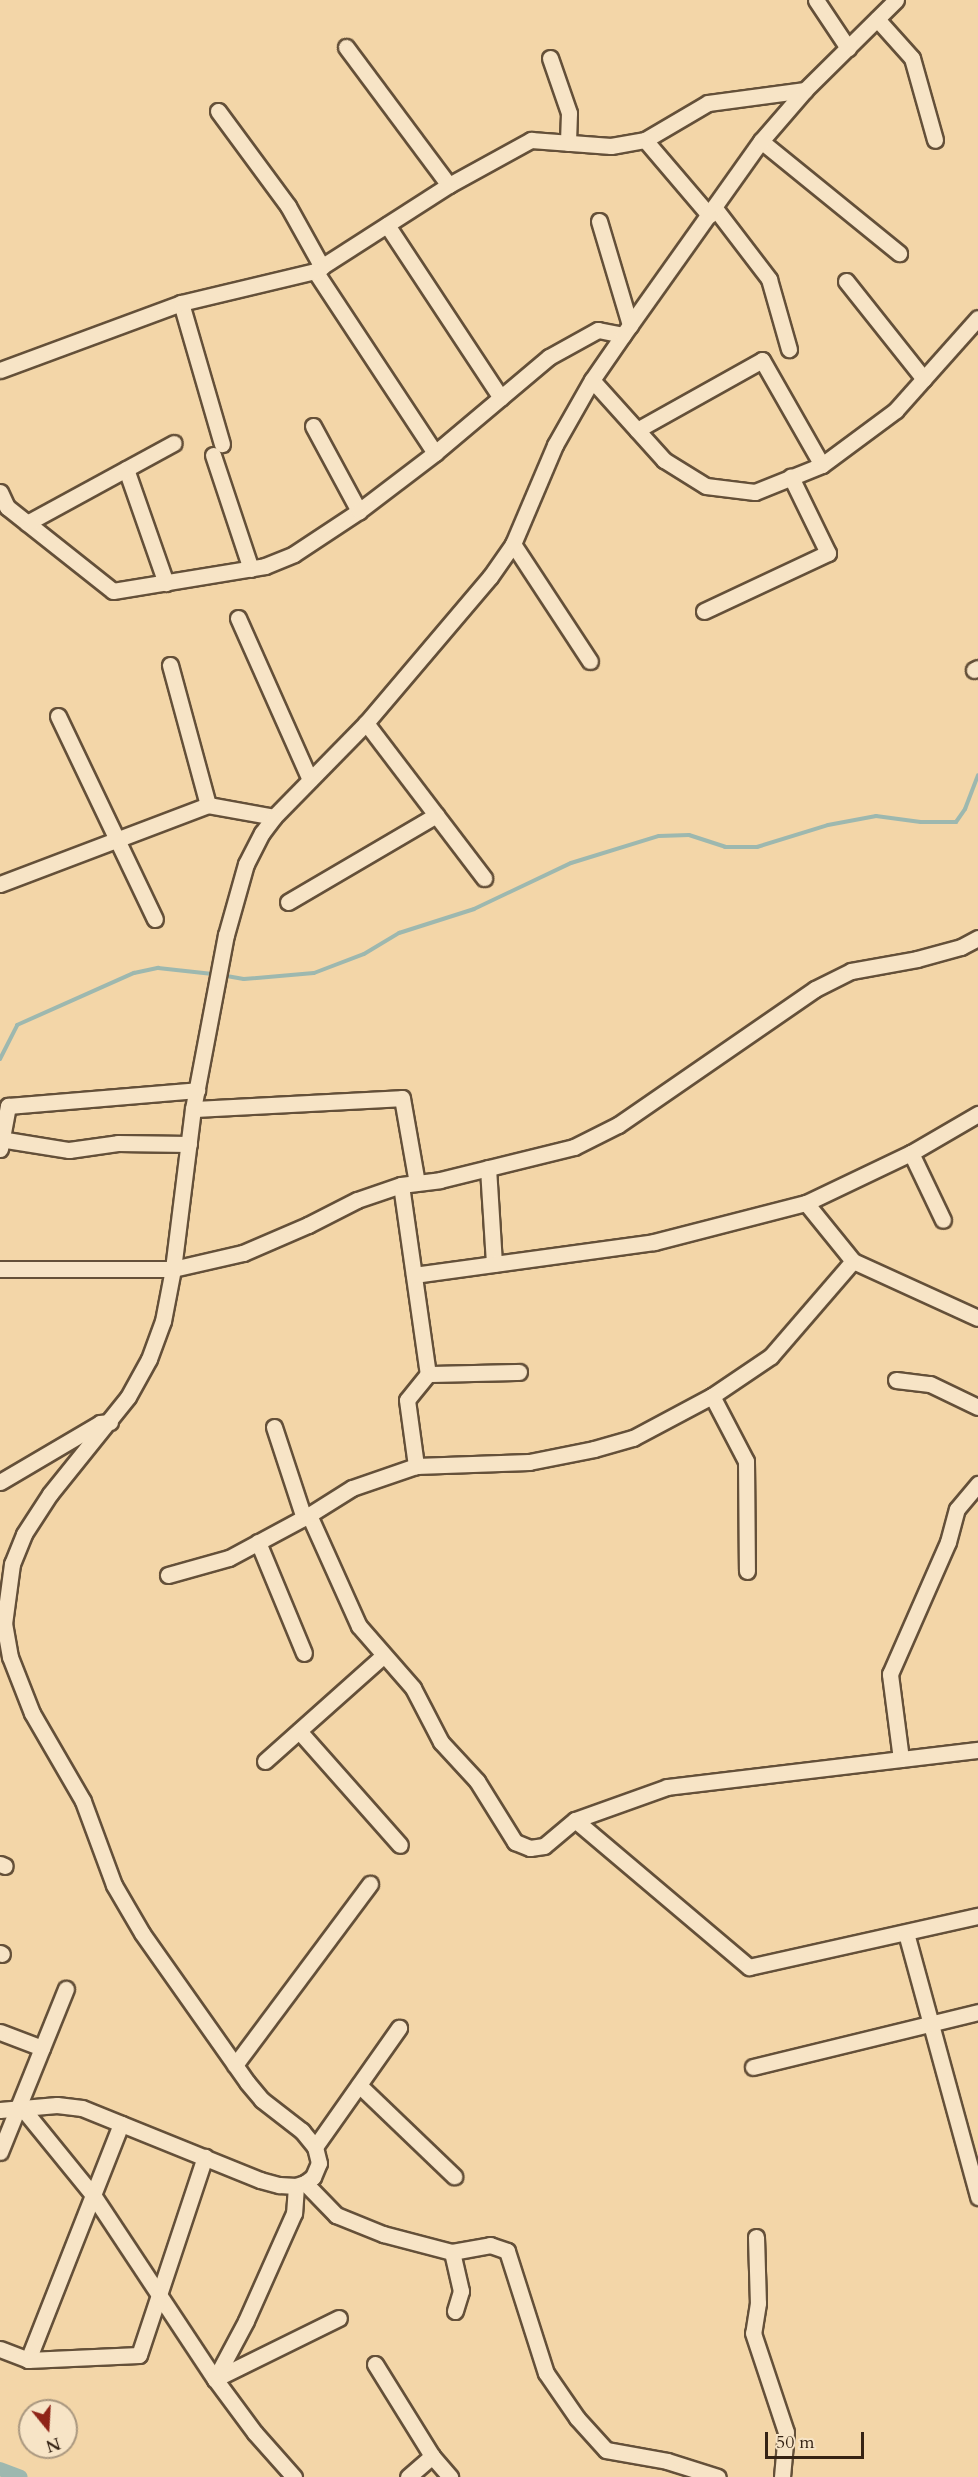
<!DOCTYPE html>
<style>
body{margin:0}
#map{position:relative;width:978px;height:2477px;overflow:hidden;background:#f3d6a8;font-family:Cardo,serif}
div>[style]{position:absolute}
.stream>*{height:4px;margin:-2px;padding:0 2px;transform-origin:2px;border-radius:2px;background:#9db8af}
.canal>*{height:14px;margin:-7px;padding:0 7px;transform-origin:7px;border-radius:7px;background:#9db8af}
.roads{filter:drop-shadow(2px 0 #645039) drop-shadow(-2px 0 #645039) drop-shadow(0 2px #645039) drop-shadow(0 -2px #645039)}
.minor>*{height:15px;margin:-7.5px;padding:0 7.5px;transform-origin:7.5px;border-radius:7.5px;background:#f7e4c6}
span{translate:-50% -50%;white-space:nowrap;text-align:center;line-height:1.15;-webkit-text-stroke:4.5px #f7e4c6;paint-order:stroke}
.north{position:absolute;left:18px;top:2399px;width:60px;height:60px;box-sizing:border-box;background:#f7e4c6;border:2px solid #a9977f;border-radius:50%;rotate:162deg;font-size:16px;font-weight:700;line-height:24px;text-align:center;color:#352314}
.north::after{content:'';display:block;margin:auto;width:21px;height:27px;background:#8f2418;clip-path:polygon(50% 0,100% 100%,50% 72%,0 100%)}
.scale{position:absolute;left:765px;top:2432px;width:99px;height:27px;box-sizing:border-box;border:3px solid #352314;border-top:0;padding-left:8px;font-size:18px;line-height:21px;white-space:nowrap;color:#352314;-webkit-text-stroke:4px #f7e4c6;paint-order:stroke}
</style>
<div id="map">
<div class="stream">
<i style="left:221px;top:975px;width:23px;rotate:10deg"></i>
<i style="left:244px;top:979px;width:70px;rotate:-4.9deg"></i>
<i style="left:314px;top:973px;width:53px;rotate:-20.8deg"></i>
<i style="left:364px;top:954px;width:41px;rotate:-31deg"></i>
<i style="left:399px;top:933px;width:79px;rotate:-17.7deg"></i>
<i style="left:474px;top:909px;width:107px;rotate:-25.4deg"></i>
<i style="left:571px;top:863px;width:92px;rotate:-17.1deg"></i>
<i style="left:659px;top:836px;width:30px;rotate:-2deg"></i>
<i style="left:689px;top:835px;width:38px;rotate:18deg"></i>
<i style="left:725px;top:847px;width:32px"></i>
<i style="left:757px;top:847px;width:74px;rotate:-17.2deg"></i>
<i style="left:828px;top:825px;width:49px;rotate:-10.6deg"></i>
<i style="left:876px;top:816px;width:45px;rotate:7.6deg"></i>
<i style="left:921px;top:822px;width:35px"></i>
<i style="left:956px;top:822px;width:16px;rotate:-55deg"></i>
<i style="left:965px;top:809px;width:36px;rotate:-69deg"></i>
<i style="left:0;top:1059px;width:38px;rotate:-63deg"></i>
<i style="left:17px;top:1025px;width:128px;rotate:-24deg"></i>
<i style="left:134px;top:973px;width:25px;rotate:-12deg"></i>
<i style="left:158px;top:968px;width:55px;rotate:6.2deg"></i>
</div>
<div class="canal">
<i style="left:0;top:2469px;width:22px;rotate:21deg"></i>
</div>
<div class="roads">
<div class="minor">
<i style="left:816px;top:0;width:58px;rotate:56.3deg"></i>
<i style="left:877px;top:19px;width:52px;rotate:48.1deg"></i>
<i style="left:912px;top:58px;width:85px;rotate:74.3deg"></i>
<i style="left:346px;top:47px;width:172px;rotate:53.3deg"></i>
<i style="left:550px;top:58px;width:58px;rotate:70.9deg"></i>
<i style="left:569px;top:113px;width:30px;rotate:92deg"></i>
<i style="left:218px;top:111px;width:118px;rotate:53.6deg"></i>
<i style="left:288px;top:206px;width:70px;rotate:60.9deg"></i>
<i style="left:645px;top:140px;width:99px;rotate:49.5deg"></i>
<i style="left:761px;top:141px;width:178px;rotate:39.1deg"></i>
<i style="left:714px;top:207px;width:91px;rotate:52.6deg"></i>
<i style="left:769px;top:279px;width:73px;rotate:74.1deg"></i>
<i style="left:599px;top:221px;width:109px;rotate:73.4deg"></i>
<i style="left:387px;top:225px;width:207px;rotate:56.6deg"></i>
<i style="left:315px;top:271px;width:218px;rotate:56.6deg"></i>
<i style="left:846px;top:281px;width:125px;rotate:51.5deg"></i>
<i style="left:181px;top:303px;width:147px;rotate:73.8deg"></i>
<i style="left:0;top:370px;width:193px;rotate:-20.3deg"></i>
<i style="left:181px;top:303px;width:138px;rotate:-13.4deg"></i>
<i style="left:315px;top:271px;width:159px;rotate:-32.7deg"></i>
<i style="left:449px;top:185px;width:94px;rotate:-28.8deg"></i>
<i style="left:531px;top:140px;width:80px;rotate:4.3deg"></i>
<i style="left:611px;top:146px;width:35px;rotate:-10deg"></i>
<i style="left:645px;top:140px;width:73px;rotate:-30.4deg"></i>
<i style="left:708px;top:103px;width:98px;rotate:-7.6deg"></i>
<i style="left:592px;top:380px;width:108px;rotate:48deg"></i>
<i style="left:664px;top:460px;width:49px;rotate:31.8deg"></i>
<i style="left:706px;top:486px;width:49px;rotate:7deg"></i>
<i style="left:755px;top:492px;width:72px;rotate:-21.9deg"></i>
<i style="left:822px;top:465px;width:92px;rotate:-36.6deg"></i>
<i style="left:896px;top:410px;width:123px;rotate:-48.3deg"></i>
<i style="left:313px;top:426px;width:97px;rotate:61.6deg"></i>
<i style="left:637px;top:430px;width:143px;rotate:-29.2deg"></i>
<i style="left:762px;top:360px;width:121px;rotate:60.3deg"></i>
<i style="left:213px;top:455px;width:120px;rotate:71.6deg"></i>
<i style="left:126px;top:469px;width:121px;rotate:70.7deg"></i>
<i style="left:0;top:492px;width:17px;rotate:65deg"></i>
<i style="left:7px;top:507px;width:135px;rotate:38.4deg"></i>
<i style="left:113px;top:591px;width:154px;rotate:-9.3deg"></i>
<i style="left:265px;top:566px;width:31px;rotate:-22deg"></i>
<i style="left:294px;top:554px;width:78px;rotate:-33.5deg"></i>
<i style="left:359px;top:511px;width:96px;rotate:-37.3deg"></i>
<i style="left:435px;top:453px;width:149px;rotate:-40.1deg"></i>
<i style="left:549px;top:357px;width:56px;rotate:-28.9deg"></i>
<i style="left:598px;top:330px;width:25px;rotate:11deg"></i>
<i style="left:27px;top:523px;width:167px;rotate:-28.6deg"></i>
<i style="left:513px;top:544px;width:140px;rotate:56.7deg"></i>
<i style="left:704px;top:611px;width:137px;rotate:-25.1deg"></i>
<i style="left:828px;top:553px;width:85px;rotate:-116deg"></i>
<i style="left:238px;top:618px;width:177px;rotate:66deg"></i>
<i style="left:170px;top:665px;width:145px;rotate:74.8deg"></i>
<i style="left:974px;top:670px;width:4px;rotate:-27deg"></i>
<i style="left:58px;top:716px;width:225px;rotate:64.5deg"></i>
<i style="left:366px;top:723px;width:195px;rotate:52.7deg"></i>
<i style="left:0;top:884px;width:222px;rotate:-20.8deg"></i>
<i style="left:208px;top:805px;width:67px;rotate:10.3deg"></i>
<i style="left:288px;top:902px;width:172px;rotate:-30.4deg"></i>
<i style="left:193px;top:1109px;width:209px;rotate:-3deg"></i>
<i style="left:402px;top:1098px;width:86px;rotate:80deg"></i>
<i style="left:0;top:1139px;width:70px;rotate:9.1deg"></i>
<i style="left:69px;top:1150px;width:49px;rotate:-8.1deg"></i>
<i style="left:118px;top:1143px;width:71px;rotate:0.8deg"></i>
<i style="left:0;top:1149px;width:44px;rotate:-79.5deg"></i>
<i style="left:8px;top:1106px;width:190px;rotate:-4.8deg"></i>
<i style="left:911px;top:1153px;width:74px;rotate:64.5deg"></i>
<i style="left:488px;top:1168px;width:96px;rotate:86.4deg"></i>
<i style="left:401px;top:1185px;width:191px;rotate:81.9deg"></i>
<i style="left:428px;top:1374px;width:33px;rotate:129deg"></i>
<i style="left:407px;top:1400px;width:67px;rotate:82.2deg"></i>
<i style="left:806px;top:1203px;width:75px;rotate:51deg"></i>
<i style="left:853px;top:1261px;width:137px;rotate:24.5deg"></i>
<i style="left:0;top:1269px;width:173px"></i>
<i style="left:173px;top:1269px;width:72px;rotate:-12.9deg"></i>
<i style="left:243px;top:1253px;width:71px;rotate:-23.3deg"></i>
<i style="left:308px;top:1225px;width:55px;rotate:-27deg"></i>
<i style="left:357px;top:1200px;width:46px;rotate:-18.8deg"></i>
<i style="left:401px;top:1185px;width:39px;rotate:-7deg"></i>
<i style="left:440px;top:1180px;width:138px;rotate:-13.8deg"></i>
<i style="left:574px;top:1147px;width:49px;rotate:-26.6deg"></i>
<i style="left:618px;top:1125px;width:239px;rotate:-34.6deg"></i>
<i style="left:815px;top:989px;width:40px;rotate:-26.6deg"></i>
<i style="left:851px;top:971px;width:67px;rotate:-10.3deg"></i>
<i style="left:917px;top:959px;width:46px;rotate:-15.3deg"></i>
<i style="left:961px;top:947px;width:19px;rotate:-28deg"></i>
<i style="left:414px;top:1275px;width:242px;rotate:-7.8deg"></i>
<i style="left:654px;top:1242px;width:157px;rotate:-14.4deg"></i>
<i style="left:806px;top:1203px;width:116px;rotate:-25.5deg"></i>
<i style="left:911px;top:1153px;width:78px;rotate:-30.2deg"></i>
<i style="left:428px;top:1374px;width:91px;rotate:-1.3deg"></i>
<i style="left:896px;top:1380px;width:34px;rotate:7deg"></i>
<i style="left:930px;top:1384px;width:53px;rotate:25.6deg"></i>
<i style="left:712px;top:1396px;width:73px;rotate:62.4deg"></i>
<i style="left:746px;top:1461px;width:110px;rotate:89.5deg"></i>
<i style="left:274px;top:1427px;width:96px;rotate:71.8deg"></i>
<i style="left:0;top:1482px;width:116px;rotate:-30.5deg"></i>
<i style="left:100px;top:1423px;width:10px;rotate:-6deg"></i>
<i style="left:309px;top:1515px;width:122px;rotate:65.8deg"></i>
<i style="left:359px;top:1626px;width:82px;rotate:48.9deg"></i>
<i style="left:413px;top:1688px;width:61px;rotate:62.6deg"></i>
<i style="left:441px;top:1742px;width:53px;rotate:47.3deg"></i>
<i style="left:477px;top:1781px;width:72px;rotate:58.1deg"></i>
<i style="left:515px;top:1842px;width:16px;rotate:22deg"></i>
<i style="left:530px;top:1848px;width:14px;rotate:-8deg"></i>
<i style="left:544px;top:1846px;width:40px;rotate:-40deg"></i>
<i style="left:575px;top:1820px;width:98px;rotate:-19.7deg"></i>
<i style="left:667px;top:1787px;width:313px;rotate:-6.8deg"></i>
<i style="left:258px;top:1542px;width:120px;rotate:67.5deg"></i>
<i style="left:168px;top:1575px;width:63px;rotate:-15.6deg"></i>
<i style="left:229px;top:1558px;width:91px;rotate:-28.3deg"></i>
<i style="left:309px;top:1515px;width:51px;rotate:-32.1deg"></i>
<i style="left:352px;top:1488px;width:68px;rotate:-19deg"></i>
<i style="left:416px;top:1466px;width:113px;rotate:-2deg"></i>
<i style="left:529px;top:1462px;width:66px;rotate:-11.3deg"></i>
<i style="left:594px;top:1449px;width:41px;rotate:-15.8deg"></i>
<i style="left:633px;top:1438px;width:89px;rotate:-28deg"></i>
<i style="left:712px;top:1396px;width:71px;rotate:-34.1deg"></i>
<i style="left:771px;top:1356px;width:125px;rotate:-49.2deg"></i>
<i style="left:299px;top:1731px;width:152px;rotate:48.5deg"></i>
<i style="left:901px;top:1759px;width:86px;rotate:-97.4deg"></i>
<i style="left:890px;top:1674px;width:144px;rotate:-66.3deg"></i>
<i style="left:948px;top:1542px;width:34px;rotate:-75deg"></i>
<i style="left:957px;top:1509px;width:33px;rotate:-50deg"></i>
<i style="left:265px;top:1761px;width:158px;rotate:-41.7deg"></i>
<i style="left:575px;top:1820px;width:228px;rotate:40.2deg"></i>
<i style="left:749px;top:1967px;width:235px;rotate:-12.6deg"></i>
<i style="left:0;top:1864px;width:5px;rotate:22deg"></i>
<i style="left:906px;top:1933px;width:274px;rotate:74.7deg"></i>
<i style="left:0;top:1953px;width:2px;rotate:27deg"></i>
<i style="left:0;top:2032px;width:45px;rotate:20.9deg"></i>
<i style="left:235px;top:2065px;width:226px;rotate:-53.3deg"></i>
<i style="left:753px;top:2067px;width:232px;rotate:-13.7deg"></i>
<i style="left:359px;top:2085px;width:132px;rotate:43.8deg"></i>
<i style="left:23px;top:2109px;width:111px;rotate:50.9deg"></i>
<i style="left:93px;top:2195px;width:221px;rotate:56.5deg"></i>
<i style="left:215px;top:2379px;width:67px;rotate:53.5deg"></i>
<i style="left:255px;top:2433px;width:59px;rotate:48.4deg"></i>
<i style="left:0;top:2110px;width:57px;rotate:-5deg"></i>
<i style="left:57px;top:2105px;width:25px;rotate:7deg"></i>
<i style="left:82px;top:2108px;width:192px;rotate:22deg"></i>
<i style="left:260px;top:2180px;width:20px;rotate:15deg"></i>
<i style="left:279px;top:2185px;width:17px;rotate:3deg"></i>
<i style="left:296px;top:2186px;width:9px;rotate:-18deg"></i>
<i style="left:305px;top:2183px;width:10px;rotate:-37deg"></i>
<i style="left:313px;top:2177px;width:15px;rotate:-67deg"></i>
<i style="left:319px;top:2163px;width:16px;rotate:-104deg"></i>
<i style="left:315px;top:2147px;width:21px;rotate:-129deg"></i>
<i style="left:302px;top:2131px;width:51px;rotate:-142.2deg"></i>
<i style="left:262px;top:2100px;width:23px;rotate:-130deg"></i>
<i style="left:247px;top:2082px;width:182px;rotate:-125.2deg"></i>
<i style="left:142px;top:1933px;width:56px;rotate:-120.3deg"></i>
<i style="left:114px;top:1885px;width:90px;rotate:-110.3deg"></i>
<i style="left:83px;top:1801px;width:102px;rotate:-120.1deg"></i>
<i style="left:32px;top:1713px;width:60px;rotate:-111.4deg"></i>
<i style="left:10px;top:1657px;width:34px;rotate:-100deg"></i>
<i style="left:4px;top:1624px;width:61px;rotate:-82.4deg"></i>
<i style="left:12px;top:1564px;width:32px;rotate:-68deg"></i>
<i style="left:24px;top:1534px;width:48px;rotate:-57deg"></i>
<i style="left:50px;top:1494px;width:124px;rotate:-51.2deg"></i>
<i style="left:128px;top:1397px;width:43px;rotate:-61.1deg"></i>
<i style="left:149px;top:1359px;width:40px;rotate:-69.8deg"></i>
<i style="left:163px;top:1321px;width:53px;rotate:-79.1deg"></i>
<i style="left:173px;top:1269px;width:161px;rotate:-82.9deg"></i>
<i style="left:193px;top:1109px;width:177px;rotate:-79.3deg"></i>
<i style="left:226px;top:935px;width:74px;rotate:-74.3deg"></i>
<i style="left:246px;top:864px;width:35px;rotate:-63deg"></i>
<i style="left:262px;top:833px;width:20px;rotate:-53deg"></i>
<i style="left:274px;top:817px;width:132px;rotate:-45.6deg"></i>
<i style="left:366px;top:723px;width:192px;rotate:-49.7deg"></i>
<i style="left:490px;top:577px;width:40px;rotate:-55.1deg"></i>
<i style="left:513px;top:544px;width:108px;rotate:-67deg"></i>
<i style="left:555px;top:445px;width:75px;rotate:-60.4deg"></i>
<i style="left:592px;top:380px;width:55px;rotate:-55.4deg"></i>
<i style="left:623px;top:335px;width:238px;rotate:-54.6deg"></i>
<i style="left:761px;top:141px;width:67px;rotate:-49.2deg"></i>
<i style="left:805px;top:90px;width:128px;rotate:-44.7deg"></i>
<i style="left:315px;top:2147px;width:146px;rotate:-54.8deg"></i>
<i style="left:0;top:2152px;width:176px;rotate:-68deg"></i>
<i style="left:305px;top:2183px;width:45px;rotate:45.9deg"></i>
<i style="left:336px;top:2215px;width:51px;rotate:22deg"></i>
<i style="left:383px;top:2234px;width:71px;rotate:14.6deg"></i>
<i style="left:452px;top:2252px;width:40px;rotate:77deg"></i>
<i style="left:461px;top:2291px;width:21px;rotate:107deg"></i>
<i style="left:296px;top:2186px;width:27px;rotate:94deg"></i>
<i style="left:294px;top:2213px;width:118px;rotate:114deg"></i>
<i style="left:246px;top:2321px;width:66px;rotate:118.1deg"></i>
<i style="left:215px;top:2379px;width:138px;rotate:-26.2deg"></i>
<i style="left:756px;top:2237px;width:66px;rotate:88.3deg"></i>
<i style="left:758px;top:2303px;width:30px;rotate:99deg"></i>
<i style="left:753px;top:2333px;width:104px;rotate:71.6deg"></i>
<i style="left:786px;top:2432px;width:45px;rotate:95.1deg"></i>
<i style="left:452px;top:2252px;width:39px;rotate:-10deg"></i>
<i style="left:490px;top:2245px;width:18px;rotate:19deg"></i>
<i style="left:507px;top:2251px;width:128px;rotate:72.3deg"></i>
<i style="left:546px;top:2373px;width:55px;rotate:55.4deg"></i>
<i style="left:577px;top:2418px;width:43px;rotate:47.8deg"></i>
<i style="left:606px;top:2450px;width:62px;rotate:10.2deg"></i>
<i style="left:667px;top:2461px;width:53px;rotate:17.4deg"></i>
<i style="left:0;top:2349px;width:30px;rotate:21deg"></i>
<i style="left:28px;top:2360px;width:111px;rotate:-2.6deg"></i>
<i style="left:139px;top:2355px;width:209px;rotate:-71.6deg"></i>
<i style="left:28px;top:2360px;width:254px;rotate:-68.5deg"></i>
<i style="left:375px;top:2364px;width:108px;rotate:58.2deg"></i>
<i style="left:432px;top:2456px;width:28px;rotate:49deg"></i>
<i style="left:408px;top:2477px;width:32px;rotate:-41deg"></i>
</div>
</div>
<div class="north">N</div>
<div class="scale">50 m</div>
</div>
